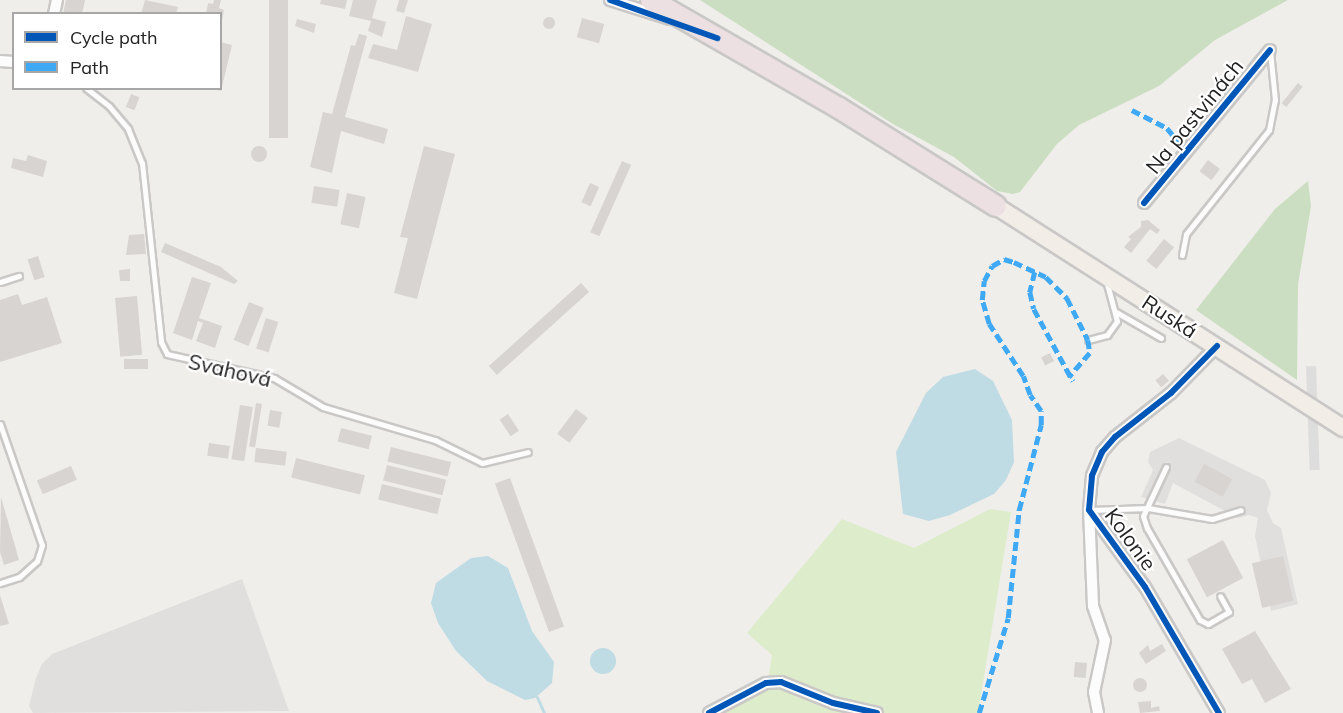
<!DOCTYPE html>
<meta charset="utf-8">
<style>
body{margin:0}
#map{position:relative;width:1343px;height:713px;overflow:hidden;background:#f0eeeb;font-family:Mulish,sans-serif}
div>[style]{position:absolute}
.grass>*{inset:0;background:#ddeccb}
.forest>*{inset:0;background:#cbdec1}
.parking>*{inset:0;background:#e0dfde}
.water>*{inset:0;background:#bfdbe3}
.round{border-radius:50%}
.pier>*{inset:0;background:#dedddd;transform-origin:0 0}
.stream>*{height:3px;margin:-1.5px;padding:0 1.5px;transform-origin:1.5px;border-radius:1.5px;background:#bfdbe3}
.building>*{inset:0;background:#d7d4d2;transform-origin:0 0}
.roads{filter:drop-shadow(2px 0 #c9c8c7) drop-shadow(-2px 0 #c9c8c7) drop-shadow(0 2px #c9c8c7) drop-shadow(0 -2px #c9c8c7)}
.lane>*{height:5px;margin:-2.5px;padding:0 2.5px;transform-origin:2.5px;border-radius:2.5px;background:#fdfcfc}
.street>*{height:10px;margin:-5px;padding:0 5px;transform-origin:5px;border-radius:5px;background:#fdfcfc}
.primary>*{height:16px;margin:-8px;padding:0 8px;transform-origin:8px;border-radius:8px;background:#f3ede7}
.highway>*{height:20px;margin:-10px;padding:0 10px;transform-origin:10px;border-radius:10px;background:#ece0e2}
.quiet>*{height:4.5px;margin-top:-2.25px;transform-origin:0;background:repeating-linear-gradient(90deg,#3fa9f5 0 9px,transparent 0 13.5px)}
.cycleway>*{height:6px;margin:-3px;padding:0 3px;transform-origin:3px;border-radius:3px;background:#0057b8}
span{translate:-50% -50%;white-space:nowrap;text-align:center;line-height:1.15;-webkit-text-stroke:4.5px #fff;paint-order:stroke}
.street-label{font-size:21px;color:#222}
.legend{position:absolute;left:12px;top:12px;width:210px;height:78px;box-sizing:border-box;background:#fff;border:2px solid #a7a7a7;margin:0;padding:8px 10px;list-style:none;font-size:18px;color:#222}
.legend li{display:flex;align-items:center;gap:12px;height:30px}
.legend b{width:30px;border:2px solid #a7a7a7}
</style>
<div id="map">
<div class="grass">
<i style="clip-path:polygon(990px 509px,1011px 512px,978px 713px,718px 713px,767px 687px,772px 655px,747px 633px,842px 519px,914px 548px)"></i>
</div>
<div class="forest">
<i style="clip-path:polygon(700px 0,1288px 0,1215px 40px,1159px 86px,1079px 125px,1057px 144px,1020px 192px,1013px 194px,997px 191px,954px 157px,893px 124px)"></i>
<i style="clip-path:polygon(1308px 181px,1311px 206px,1298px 285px,1297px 380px,1196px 310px,1275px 209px)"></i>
</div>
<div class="parking">
<i style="clip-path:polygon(1179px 438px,1265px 480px,1271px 493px,1267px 510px,1273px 523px,1281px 528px,1298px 604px,1271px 611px,1255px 536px,1258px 518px,1249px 515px,1238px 518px,1173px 483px,1165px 504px,1141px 497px,1153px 470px,1148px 462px,1150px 452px)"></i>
<i style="clip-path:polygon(242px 579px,289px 711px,33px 713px,29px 706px,36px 678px,42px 664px,52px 654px)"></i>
</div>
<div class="water">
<i style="clip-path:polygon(975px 369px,993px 381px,1012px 420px,1014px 462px,1006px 480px,994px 494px,950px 515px,929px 521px,903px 514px,896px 452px,926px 393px,943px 377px)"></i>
<i style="clip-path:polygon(488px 556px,508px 568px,532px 631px,554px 662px,552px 683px,535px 698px,525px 700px,487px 681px,456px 651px,438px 623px,431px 603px,436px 583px,471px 558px)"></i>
<i class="round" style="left:590px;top:648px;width:26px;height:26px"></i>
</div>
<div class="pier">
<i style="left:1316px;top:366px;width:104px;height:10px;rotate:88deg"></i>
</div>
<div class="stream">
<i style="left:537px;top:697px;width:17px;rotate:66deg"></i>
</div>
<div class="building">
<i style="clip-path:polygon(66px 0,85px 0,82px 14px,63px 14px)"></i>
<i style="clip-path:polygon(145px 0,178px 7px,176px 14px,141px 14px)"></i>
<i style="clip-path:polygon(214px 0,221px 0,219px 8px,224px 10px,221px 25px,220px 14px,206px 14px,208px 3px,213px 4px)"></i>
<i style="left:269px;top:0;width:19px;height:138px"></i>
<i style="clip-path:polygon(321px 0,347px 0,345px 9px,320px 4px)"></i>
<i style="clip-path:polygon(353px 0,377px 0,372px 18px,386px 22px,382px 37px,368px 31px,371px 21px,349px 16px)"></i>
<i style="clip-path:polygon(399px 0,408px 0,404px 13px,396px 11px)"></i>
<i style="clip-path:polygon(406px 16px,432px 24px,418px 72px,368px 58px,373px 44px,397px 50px)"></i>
<i class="round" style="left:543px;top:17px;width:12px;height:12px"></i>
<i style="left:582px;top:18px;width:23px;height:20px;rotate:15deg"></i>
<i style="clip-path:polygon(297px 19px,316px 24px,314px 33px,295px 26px)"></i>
<i style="clip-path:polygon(359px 34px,367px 36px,345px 117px,388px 129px,384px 144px,341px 131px,332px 173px,310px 167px,323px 112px,332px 114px,351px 45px,355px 46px)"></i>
<i style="clip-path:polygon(220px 42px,232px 45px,221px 91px,214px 89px,220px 88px)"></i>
<i style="clip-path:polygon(280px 69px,287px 70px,284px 91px,287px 91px,278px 138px,270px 136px)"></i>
<i style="left:1298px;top:83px;width:6px;height:26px;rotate:39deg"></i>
<i style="left:131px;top:94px;width:9px;height:14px;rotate:21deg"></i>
<i class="round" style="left:251px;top:146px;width:16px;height:16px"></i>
<i style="clip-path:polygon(424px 146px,455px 154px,417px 299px,394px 293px,408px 238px,400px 237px)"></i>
<i style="clip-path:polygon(28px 155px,47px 161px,43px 177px,11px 168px,13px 158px,26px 161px)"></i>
<i style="left:1208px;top:160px;width:15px;height:14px;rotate:37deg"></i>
<i style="left:622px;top:161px;width:10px;height:78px;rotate:24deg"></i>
<i style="left:590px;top:183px;width:10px;height:21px;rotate:24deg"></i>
<i style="left:314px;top:186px;width:26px;height:17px;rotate:9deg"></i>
<i style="left:347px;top:193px;width:19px;height:32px;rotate:12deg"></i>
<i style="clip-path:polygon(1148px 220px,1160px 230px,1157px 234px,1150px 229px,1131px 253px,1124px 247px,1131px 239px,1128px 237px,1141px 227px,1141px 221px)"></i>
<i style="clip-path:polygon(144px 234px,146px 254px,126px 255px,129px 235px)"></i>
<i style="left:1164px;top:239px;width:13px;height:28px;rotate:39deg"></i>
<i style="clip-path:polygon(165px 243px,221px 267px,238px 281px,234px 284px,161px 252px)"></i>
<i style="left:38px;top:256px;width:22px;height:11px;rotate:72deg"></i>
<i style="clip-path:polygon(130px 269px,130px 281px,120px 281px,119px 270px)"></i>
<i style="clip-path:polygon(192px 277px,211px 283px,199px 318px,222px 326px,215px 348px,196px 341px,203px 323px,198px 321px,192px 340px,173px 333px)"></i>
<i style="left:581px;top:283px;width:12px;height:124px;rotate:48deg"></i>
<i style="clip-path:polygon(18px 294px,22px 305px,47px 297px,62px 343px,0 362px,0 300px)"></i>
<i style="left:137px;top:296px;width:59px;height:22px;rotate:85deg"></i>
<i style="left:249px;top:302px;width:16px;height:41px;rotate:22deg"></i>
<i style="left:266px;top:318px;width:13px;height:32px;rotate:18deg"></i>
<i style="left:1050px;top:353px;width:9px;height:10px;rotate:63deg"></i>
<i style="left:148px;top:359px;width:10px;height:24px;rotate:90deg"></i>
<i style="left:1163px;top:374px;width:9px;height:10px;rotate:49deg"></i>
<i style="left:256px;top:403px;width:6px;height:44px;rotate:9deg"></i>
<i style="left:240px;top:405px;width:13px;height:55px;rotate:9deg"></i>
<i style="left:576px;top:409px;width:15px;height:31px;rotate:37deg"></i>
<i style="left:270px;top:410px;width:12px;height:16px;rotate:9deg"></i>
<i style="left:508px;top:414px;width:20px;height:10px;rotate:57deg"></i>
<i style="left:341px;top:428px;width:32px;height:14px;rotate:14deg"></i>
<i style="left:209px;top:443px;width:21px;height:13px;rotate:8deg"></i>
<i style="left:391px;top:447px;width:62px;height:15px;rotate:14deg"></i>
<i style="left:256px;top:448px;width:31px;height:14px;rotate:7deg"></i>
<i style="left:296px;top:458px;width:71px;height:20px;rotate:14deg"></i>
<i style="left:1204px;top:464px;width:32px;height:20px;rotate:28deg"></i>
<i style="left:387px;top:465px;width:61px;height:16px;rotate:14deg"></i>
<i style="left:71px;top:466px;width:15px;height:37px;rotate:67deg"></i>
<i style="left:510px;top:478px;width:158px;height:16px;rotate:70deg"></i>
<i style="left:382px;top:484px;width:61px;height:16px;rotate:14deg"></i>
<i style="clip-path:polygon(1px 497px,19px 560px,4px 565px,0 552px)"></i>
<i style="left:1223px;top:540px;width:43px;height:41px;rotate:62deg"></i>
<i style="left:1283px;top:556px;width:46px;height:32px;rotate:77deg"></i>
<i style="clip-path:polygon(0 595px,9px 624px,0 626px)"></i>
<i style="clip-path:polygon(1255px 631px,1291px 689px,1265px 703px,1252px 679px,1242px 684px,1222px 649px)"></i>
<i style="clip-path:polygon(1162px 644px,1166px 651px,1146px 664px,1139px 653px,1148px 645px,1150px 651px)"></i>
<i style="left:1075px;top:662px;width:12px;height:15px;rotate:5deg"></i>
<i class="round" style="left:1133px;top:678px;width:14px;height:14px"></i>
<i style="clip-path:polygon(1151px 701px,1151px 708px,1159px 706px,1160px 711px,1140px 713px,1138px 702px)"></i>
</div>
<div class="roads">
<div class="lane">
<i style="left:86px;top:88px;width:29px;rotate:38deg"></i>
<i style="left:109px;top:106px;width:30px;rotate:50deg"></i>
<i style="left:128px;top:129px;width:37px;rotate:68deg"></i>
<i style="left:142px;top:163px;width:180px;rotate:83.9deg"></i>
<i style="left:161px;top:342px;width:13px;rotate:63deg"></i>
<i style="left:167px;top:354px;width:110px;rotate:12.6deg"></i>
<i style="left:274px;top:378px;width:57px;rotate:30.6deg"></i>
<i style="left:323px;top:407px;width:117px;rotate:16.4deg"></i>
<i style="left:435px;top:440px;width:52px;rotate:26.1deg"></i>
<i style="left:482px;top:463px;width:47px;rotate:-13.4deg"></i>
<i style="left:1182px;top:255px;width:21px;rotate:-79deg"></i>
<i style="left:1186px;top:234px;width:133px;rotate:-51.4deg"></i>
<i style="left:1269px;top:130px;width:31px;rotate:-79deg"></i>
<i style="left:1275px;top:100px;width:49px;rotate:-95.8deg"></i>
<i style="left:0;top:282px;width:20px;rotate:-18deg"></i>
<i style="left:1116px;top:312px;width:52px;rotate:30deg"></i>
<i style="left:1088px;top:340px;width:20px;rotate:-15deg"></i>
<i style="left:1107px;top:335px;width:17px;rotate:-54deg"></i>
<i style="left:1117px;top:321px;width:42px;rotate:-105deg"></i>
<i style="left:0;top:424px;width:128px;rotate:70.9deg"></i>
<i style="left:42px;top:545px;width:17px;rotate:107deg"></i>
<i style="left:37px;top:561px;width:24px;rotate:138deg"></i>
<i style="left:19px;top:577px;width:20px;rotate:162deg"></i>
<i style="left:1166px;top:467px;width:54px;rotate:115.1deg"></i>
<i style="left:1143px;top:516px;width:13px;rotate:72deg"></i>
<i style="left:1147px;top:528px;width:106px;rotate:60.1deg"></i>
<i style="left:1200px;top:620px;width:9px;rotate:27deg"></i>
<i style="left:1208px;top:624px;width:24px;rotate:-30deg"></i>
<i style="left:1229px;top:612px;width:18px;rotate:-119deg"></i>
<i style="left:1090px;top:510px;width:58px;rotate:-2deg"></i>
<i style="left:1148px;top:508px;width:65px;rotate:9.8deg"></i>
<i style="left:1212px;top:519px;width:30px;rotate:-17deg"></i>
</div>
<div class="street">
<i style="left:610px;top:0;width:63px;rotate:17.6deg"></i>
<i style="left:54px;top:14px;width:14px;rotate:-78deg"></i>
<i style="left:0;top:61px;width:14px;rotate:4deg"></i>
<i style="left:1144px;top:203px;width:198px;rotate:-50.5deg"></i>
<i style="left:1217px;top:346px;width:66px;rotate:134.4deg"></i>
<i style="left:1171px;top:393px;width:71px;rotate:141.8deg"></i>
<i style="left:1115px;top:437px;width:20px;rotate:131deg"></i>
<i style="left:1102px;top:452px;width:26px;rotate:113deg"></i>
<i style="left:1092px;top:476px;width:34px;rotate:95deg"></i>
<i style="left:1089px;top:510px;width:95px;rotate:54deg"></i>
<i style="left:1145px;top:587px;width:146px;rotate:59.6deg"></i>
<i style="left:1089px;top:510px;width:96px;rotate:87.6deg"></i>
<i style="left:1093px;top:606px;width:36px;rotate:71deg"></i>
<i style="left:1105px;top:640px;width:53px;rotate:101.9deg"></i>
<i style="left:1094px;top:692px;width:21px;rotate:79deg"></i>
<i style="left:709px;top:713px;width:64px;rotate:-27.8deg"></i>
<i style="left:766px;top:683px;width:15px;rotate:-4deg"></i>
<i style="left:781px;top:682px;width:56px;rotate:22deg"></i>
<i style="left:833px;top:703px;width:45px;rotate:12.8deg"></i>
</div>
<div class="primary">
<i style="left:996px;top:206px;width:412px;rotate:32.6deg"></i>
</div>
<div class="highway">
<i style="left:651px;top:0;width:217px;rotate:29.9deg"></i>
<i style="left:839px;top:108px;width:185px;rotate:32deg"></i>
</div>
</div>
<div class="quiet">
<i style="left:1132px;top:110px;width:39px;rotate:27deg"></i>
<i style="left:1167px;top:128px;width:31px;rotate:50deg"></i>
<i style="left:1035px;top:272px;width:21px;rotate:104deg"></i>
<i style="left:1030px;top:292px;width:17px;rotate:77deg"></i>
<i style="left:1034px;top:309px;width:82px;rotate:61.6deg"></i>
<i style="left:979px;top:713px;width:99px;rotate:-73deg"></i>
<i style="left:1008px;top:618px;width:109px;rotate:-84.2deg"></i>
<i style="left:1019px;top:510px;width:88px;rotate:-75.5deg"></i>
<i style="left:1041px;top:425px;width:14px;rotate:-90deg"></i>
<i style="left:1041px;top:411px;width:19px;rotate:-125deg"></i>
<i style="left:1030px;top:395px;width:20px;rotate:-110deg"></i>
<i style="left:1023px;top:376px;width:62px;rotate:-123.2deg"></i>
<i style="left:989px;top:324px;width:25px;rotate:-106deg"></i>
<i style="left:982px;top:300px;width:19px;rotate:-84deg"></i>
<i style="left:984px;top:281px;width:17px;rotate:-62deg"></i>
<i style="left:992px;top:266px;width:14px;rotate:-30deg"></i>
<i style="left:1004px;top:259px;width:10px;rotate:17deg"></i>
<i style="left:1014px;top:262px;width:35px;rotate:25deg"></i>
<i style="left:1046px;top:277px;width:30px;rotate:45deg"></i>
<i style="left:1067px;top:298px;width:47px;rotate:63.4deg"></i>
<i style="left:1088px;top:340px;width:13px;rotate:81deg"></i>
<i style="left:1090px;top:353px;width:32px;rotate:131deg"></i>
</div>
<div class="cycleway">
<i style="left:610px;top:0;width:114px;rotate:19.6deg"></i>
<i style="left:1144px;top:203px;width:198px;rotate:-50.5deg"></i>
<i style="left:1217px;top:346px;width:66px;rotate:134.4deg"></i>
<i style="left:1171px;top:393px;width:71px;rotate:141.8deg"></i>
<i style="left:1115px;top:437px;width:20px;rotate:131deg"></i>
<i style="left:1102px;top:452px;width:26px;rotate:113deg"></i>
<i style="left:1092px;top:476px;width:34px;rotate:95deg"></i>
<i style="left:1089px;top:510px;width:95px;rotate:54deg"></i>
<i style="left:1145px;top:587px;width:146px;rotate:59.6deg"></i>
<i style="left:709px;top:713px;width:64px;rotate:-27.8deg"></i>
<i style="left:766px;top:683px;width:15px;rotate:-4deg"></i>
<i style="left:781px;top:682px;width:56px;rotate:22deg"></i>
<i style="left:833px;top:703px;width:45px;rotate:12.8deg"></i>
</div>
<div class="street-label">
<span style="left:1194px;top:116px;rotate:-51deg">Na pastvinách</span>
<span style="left:1170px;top:316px;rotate:33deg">Ruská</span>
<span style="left:230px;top:370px;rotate:13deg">Svahová</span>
<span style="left:1131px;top:539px;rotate:54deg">Kolonie</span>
</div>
<ul class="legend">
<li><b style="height:8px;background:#0057b8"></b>Cycle path</li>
<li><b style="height:8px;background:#3fa9f5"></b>Path</li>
</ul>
</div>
